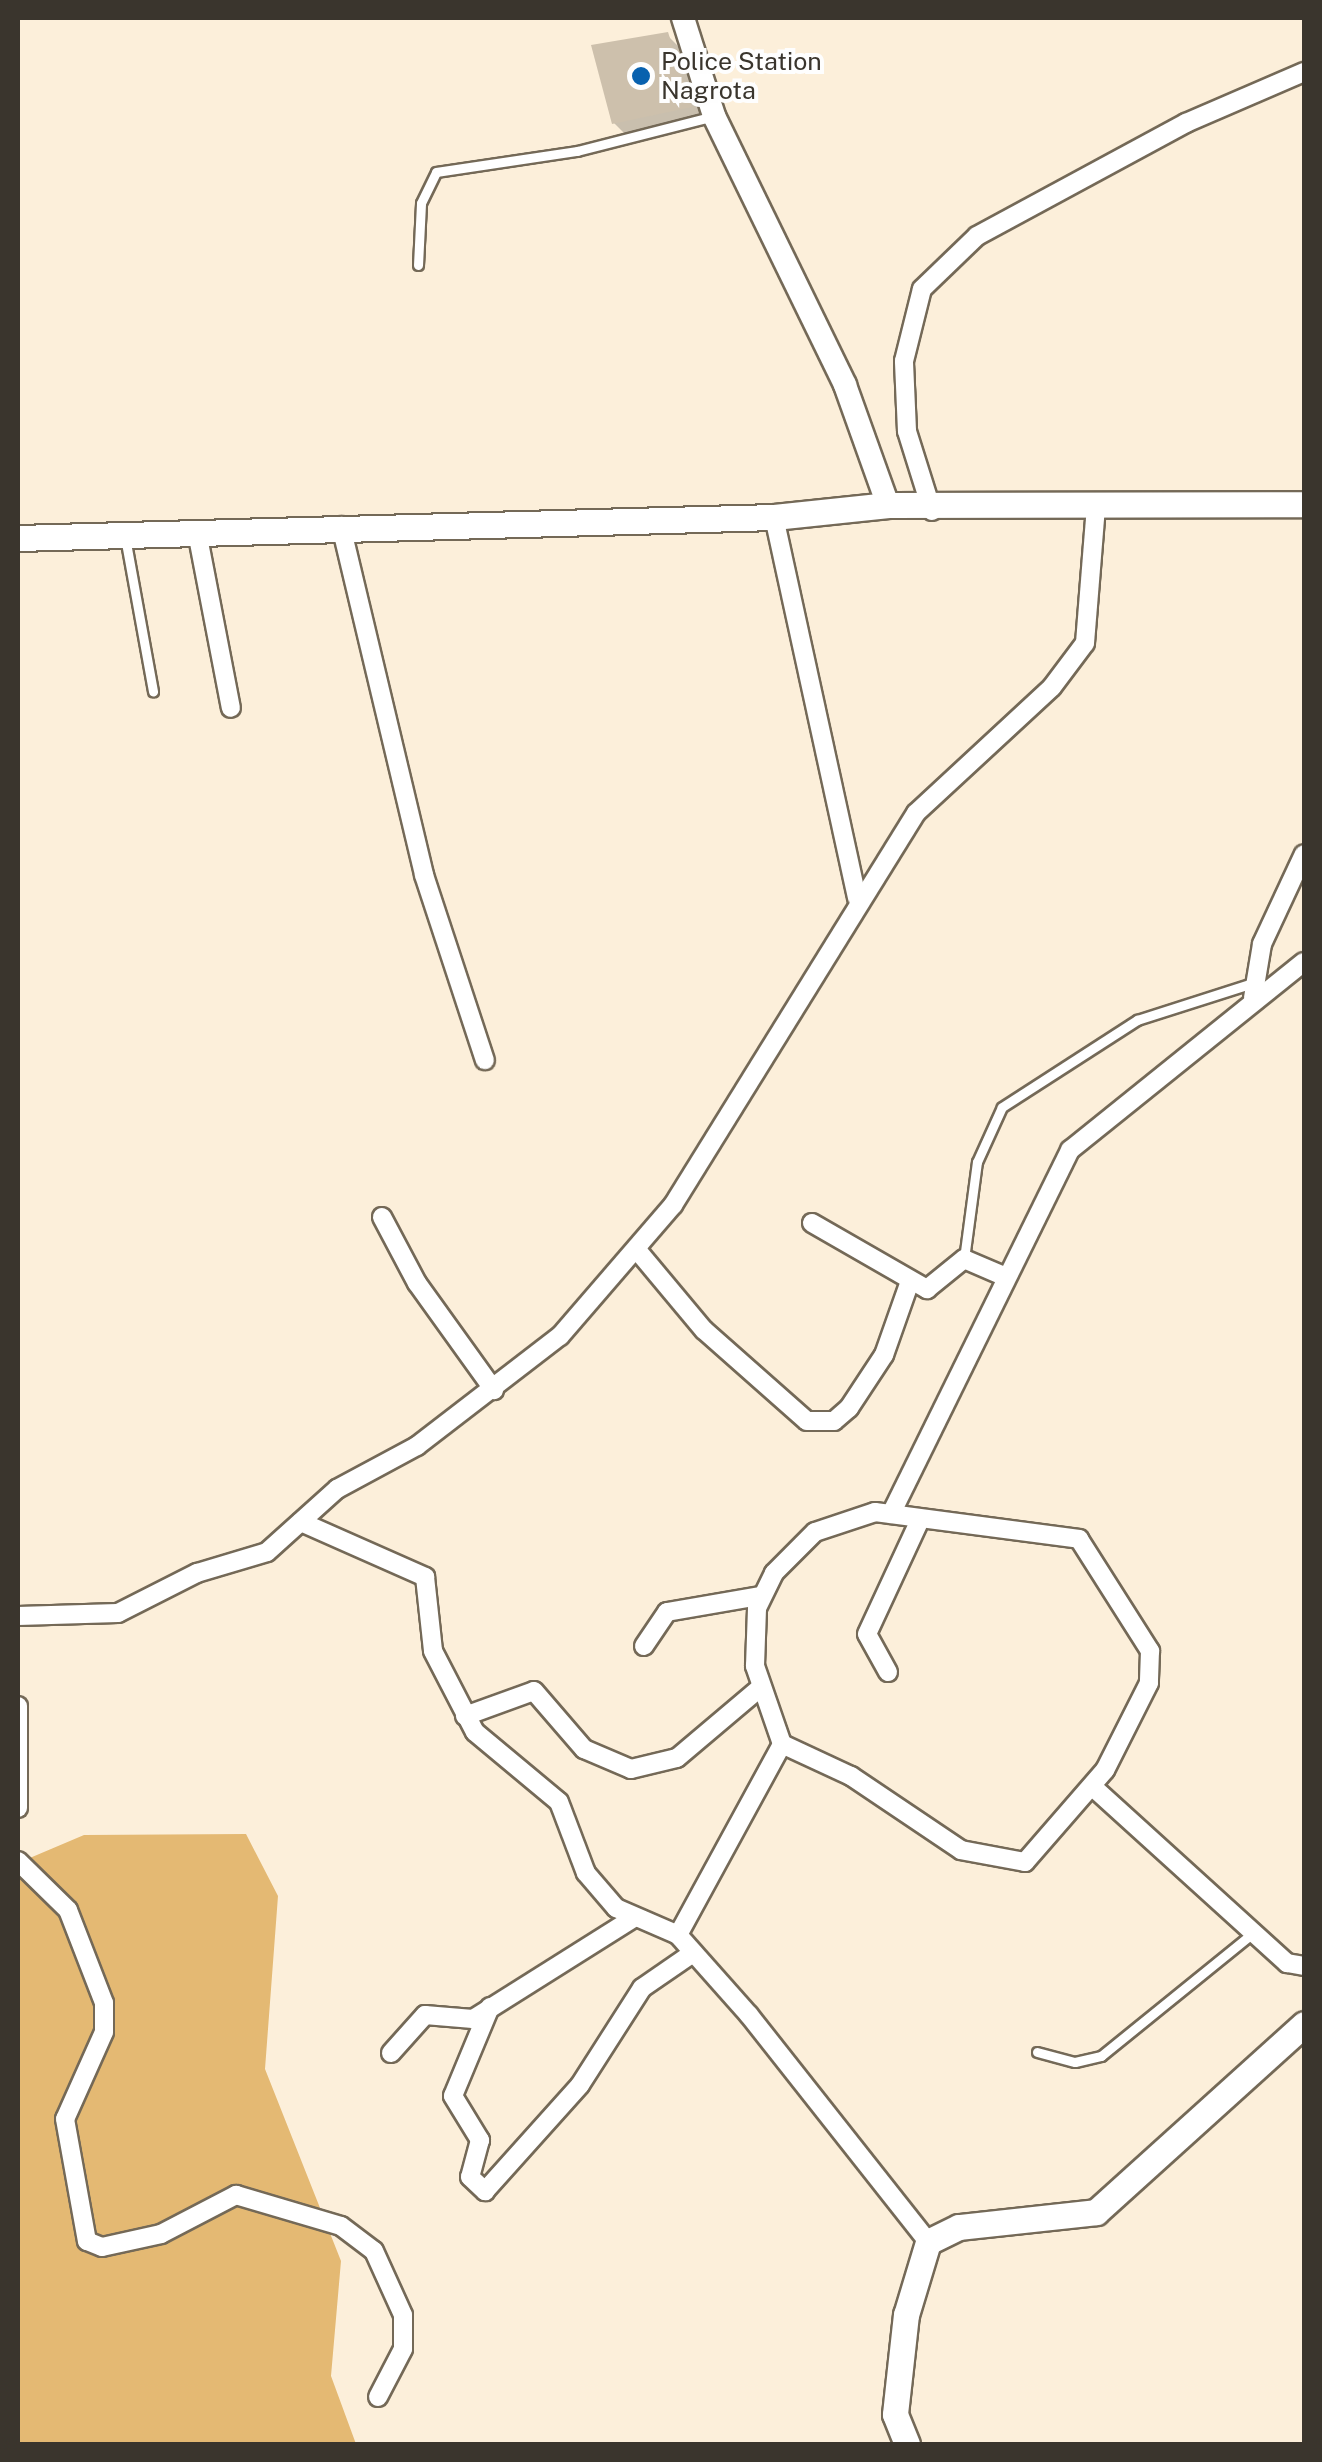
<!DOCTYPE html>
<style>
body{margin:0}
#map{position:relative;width:1322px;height:2462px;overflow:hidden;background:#fcefda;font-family:"Public Sans",sans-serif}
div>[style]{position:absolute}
.green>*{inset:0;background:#e4b973}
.shadow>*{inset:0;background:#0003}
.building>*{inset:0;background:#cdc0ac}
.roads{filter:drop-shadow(2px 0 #746957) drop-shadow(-2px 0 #746957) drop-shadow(0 2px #746957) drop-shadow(0 -2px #746957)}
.service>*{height:9px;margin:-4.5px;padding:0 4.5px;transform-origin:4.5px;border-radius:4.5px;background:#fff}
.minor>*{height:18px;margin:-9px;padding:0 9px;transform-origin:9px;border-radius:9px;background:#fff}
.tertiary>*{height:22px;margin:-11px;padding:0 11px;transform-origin:11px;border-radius:11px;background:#fff}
.secondary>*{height:25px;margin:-12.5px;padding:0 12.5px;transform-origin:12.5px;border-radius:12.5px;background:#fff}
.dots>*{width:28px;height:28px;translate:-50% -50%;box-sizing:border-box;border:5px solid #fefefe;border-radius:50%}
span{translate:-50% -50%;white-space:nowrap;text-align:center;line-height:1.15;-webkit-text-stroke:8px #fefefe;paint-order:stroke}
.poi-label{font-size:25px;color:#3a352d}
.left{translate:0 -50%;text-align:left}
.frame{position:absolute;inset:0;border:20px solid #3a352d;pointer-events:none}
</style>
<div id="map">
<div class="green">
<i style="clip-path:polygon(246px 1834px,278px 1896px,265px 2069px,341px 2261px,331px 2376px,356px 2444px,18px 2444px,18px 1863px,84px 1835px)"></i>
</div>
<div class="shadow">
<i style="clip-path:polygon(667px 35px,684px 52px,707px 124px,631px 140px,614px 123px)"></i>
</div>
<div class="building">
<i style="clip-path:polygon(668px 32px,692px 107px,612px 124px,591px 45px)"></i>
</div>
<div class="roads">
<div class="service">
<i style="left:418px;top:265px;width:62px;rotate:-87.2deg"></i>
<i style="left:421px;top:203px;width:34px;rotate:-64deg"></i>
<i style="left:436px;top:172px;width:143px;rotate:-8.5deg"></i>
<i style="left:577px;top:151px;width:141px;rotate:-14.3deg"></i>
<i style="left:125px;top:537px;width:157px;rotate:79.7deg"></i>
<i style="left:964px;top:1259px;width:98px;rotate:-82.4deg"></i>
<i style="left:977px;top:1162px;width:60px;rotate:-65.6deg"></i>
<i style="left:1002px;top:1107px;width:161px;rotate:-32.8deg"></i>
<i style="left:1137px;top:1020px;width:122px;rotate:-17.7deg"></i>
<i style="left:1037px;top:2052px;width:39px;rotate:15deg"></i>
<i style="left:1075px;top:2062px;width:27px;rotate:-13deg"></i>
<i style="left:1101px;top:2056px;width:197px;rotate:-39deg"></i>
</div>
<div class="minor">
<i style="left:932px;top:511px;width:84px;rotate:-107.4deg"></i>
<i style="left:907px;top:431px;width:70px;rotate:-92.5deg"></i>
<i style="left:904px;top:361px;width:74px;rotate:-76deg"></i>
<i style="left:922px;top:289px;width:76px;rotate:-43.9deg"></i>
<i style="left:977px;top:236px;width:238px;rotate:-28.4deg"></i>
<i style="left:1186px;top:123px;width:129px;rotate:-23.4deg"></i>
<i style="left:774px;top:517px;width:390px;rotate:77.7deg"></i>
<i style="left:341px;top:526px;width:359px;rotate:76.6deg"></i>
<i style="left:424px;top:875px;width:195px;rotate:71.8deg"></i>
<i style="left:197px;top:532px;width:179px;rotate:79.1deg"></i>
<i style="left:1253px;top:998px;width:55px;rotate:-80.5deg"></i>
<i style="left:1262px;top:944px;width:99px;rotate:-65deg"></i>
<i style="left:382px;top:1217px;width:75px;rotate:62.1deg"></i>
<i style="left:417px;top:1283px;width:132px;rotate:54.3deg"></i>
<i style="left:812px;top:1223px;width:133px;rotate:29.9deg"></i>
<i style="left:927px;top:1289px;width:48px;rotate:-39deg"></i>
<i style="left:964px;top:1259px;width:46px;rotate:23.2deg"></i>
<i style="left:637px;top:1250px;width:104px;rotate:50.1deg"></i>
<i style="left:704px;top:1330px;width:137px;rotate:41.5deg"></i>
<i style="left:807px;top:1421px;width:27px"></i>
<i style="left:834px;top:1421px;width:20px;rotate:-41deg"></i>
<i style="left:849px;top:1408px;width:64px;rotate:-56.6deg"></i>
<i style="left:884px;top:1355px;width:78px;rotate:-70.6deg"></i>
<i style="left:891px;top:1514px;width:406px;rotate:-63.8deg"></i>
<i style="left:1070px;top:1150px;width:300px;rotate:-38.8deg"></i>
<i style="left:301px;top:1522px;width:136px;rotate:23.9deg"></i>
<i style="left:425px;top:1577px;width:74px;rotate:83.8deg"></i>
<i style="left:433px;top:1651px;width:91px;rotate:62.6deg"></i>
<i style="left:475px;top:1732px;width:109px;rotate:39.8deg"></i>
<i style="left:559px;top:1802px;width:76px;rotate:69.2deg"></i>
<i style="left:586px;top:1873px;width:46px;rotate:49.4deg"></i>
<i style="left:616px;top:1908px;width:68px;rotate:23.5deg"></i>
<i style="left:678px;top:1935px;width:107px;rotate:48.4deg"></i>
<i style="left:749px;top:2015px;width:289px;rotate:51.7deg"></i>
<i style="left:18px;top:1616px;width:100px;rotate:-1.7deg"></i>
<i style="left:118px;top:1613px;width:89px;rotate:-26.9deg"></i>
<i style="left:197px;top:1573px;width:73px;rotate:-16.7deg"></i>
<i style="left:267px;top:1552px;width:94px;rotate:-42deg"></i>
<i style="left:337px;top:1489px;width:91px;rotate:-28.3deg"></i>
<i style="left:417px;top:1446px;width:180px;rotate:-37.6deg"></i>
<i style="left:560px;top:1336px;width:173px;rotate:-49.2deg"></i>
<i style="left:673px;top:1205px;width:461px;rotate:-58.2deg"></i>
<i style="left:916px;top:813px;width:185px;rotate:-42.8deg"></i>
<i style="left:1052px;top:687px;width:55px;rotate:-53.1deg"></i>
<i style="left:1085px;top:643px;width:138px;rotate:-85.4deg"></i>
<i style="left:644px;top:1646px;width:41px;rotate:-55.9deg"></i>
<i style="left:667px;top:1612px;width:94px;rotate:-9.8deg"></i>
<i style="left:888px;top:1672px;width:43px;rotate:-118.9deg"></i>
<i style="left:867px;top:1634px;width:121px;rotate:-65.1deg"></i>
<i style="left:18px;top:1706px;width:102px;rotate:90deg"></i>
<i style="left:465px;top:1716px;width:73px;rotate:-19.9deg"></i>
<i style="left:534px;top:1691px;width:77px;rotate:49.2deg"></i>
<i style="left:584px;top:1749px;width:51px;rotate:23.1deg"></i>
<i style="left:631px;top:1769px;width:47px;rotate:-13.4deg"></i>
<i style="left:677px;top:1758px;width:110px;rotate:-40.2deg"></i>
<i style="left:1094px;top:1788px;width:261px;rotate:42.2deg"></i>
<i style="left:1287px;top:1963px;width:17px;rotate:10deg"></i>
<i style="left:18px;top:1861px;width:70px;rotate:44.4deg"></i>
<i style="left:68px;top:1910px;width:100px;rotate:68.8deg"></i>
<i style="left:104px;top:2003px;width:29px;rotate:90deg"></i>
<i style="left:104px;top:2032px;width:95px;rotate:114.1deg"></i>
<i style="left:65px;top:2119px;width:124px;rotate:79.8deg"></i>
<i style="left:87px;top:2241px;width:16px;rotate:22deg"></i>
<i style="left:102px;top:2247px;width:60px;rotate:-12.4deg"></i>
<i style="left:161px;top:2234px;width:85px;rotate:-27.5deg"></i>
<i style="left:236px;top:2195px;width:109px;rotate:16.4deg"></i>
<i style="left:341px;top:2226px;width:41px;rotate:37.1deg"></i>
<i style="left:374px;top:2251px;width:70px;rotate:65.6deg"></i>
<i style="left:403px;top:2315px;width:34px;rotate:90deg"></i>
<i style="left:403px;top:2349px;width:54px;rotate:117.5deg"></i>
<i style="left:678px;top:1935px;width:217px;rotate:-61.4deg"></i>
<i style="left:782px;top:1744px;width:83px;rotate:-109.1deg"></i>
<i style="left:755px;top:1666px;width:58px;rotate:-88deg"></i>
<i style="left:757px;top:1608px;width:39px;rotate:-64deg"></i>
<i style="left:774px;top:1573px;width:58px;rotate:-45deg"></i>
<i style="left:815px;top:1532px;width:63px;rotate:-18.4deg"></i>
<i style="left:875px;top:1512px;width:206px;rotate:7.5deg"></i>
<i style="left:1079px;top:1539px;width:133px;rotate:57.6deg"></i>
<i style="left:1150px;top:1651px;width:32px;rotate:92deg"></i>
<i style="left:1149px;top:1683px;width:97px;rotate:116.8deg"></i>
<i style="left:1105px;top:1770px;width:122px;rotate:131deg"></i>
<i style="left:1025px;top:1862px;width:65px;rotate:-169.4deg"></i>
<i style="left:961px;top:1850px;width:133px;rotate:-146.1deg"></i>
<i style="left:851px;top:1776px;width:76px;rotate:-155.1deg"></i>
<i style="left:490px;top:2007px;width:96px;rotate:112.6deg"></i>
<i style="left:453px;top:2096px;width:52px;rotate:58.5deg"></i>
<i style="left:480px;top:2140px;width:38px;rotate:105deg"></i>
<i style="left:470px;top:2177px;width:21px;rotate:43deg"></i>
<i style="left:485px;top:2191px;width:142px;rotate:-48.1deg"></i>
<i style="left:580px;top:2085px;width:115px;rotate:-57.4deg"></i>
<i style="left:642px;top:1988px;width:62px;rotate:-34.5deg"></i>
<i style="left:391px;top:2053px;width:51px;rotate:-48.2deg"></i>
<i style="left:425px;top:2015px;width:48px;rotate:4.8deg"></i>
<i style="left:473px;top:2019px;width:188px;rotate:-32.2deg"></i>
</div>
<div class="tertiary">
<i style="left:683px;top:18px;width:103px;rotate:72.4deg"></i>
<i style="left:714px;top:116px;width:299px;rotate:64deg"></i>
<i style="left:845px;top:385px;width:127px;rotate:70.3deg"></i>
</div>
<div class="secondary">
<i style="left:18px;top:538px;width:756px;rotate:-1.59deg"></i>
<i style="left:774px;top:517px;width:115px;rotate:-6deg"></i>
<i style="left:888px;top:505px;width:416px;rotate:-0.1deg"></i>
<i style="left:907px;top:2444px;width:32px;rotate:-112deg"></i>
<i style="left:895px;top:2414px;width:100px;rotate:-83.7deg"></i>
<i style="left:906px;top:2315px;width:76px;rotate:-73.2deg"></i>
<i style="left:928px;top:2242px;width:34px;rotate:-26deg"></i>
<i style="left:959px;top:2227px;width:138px;rotate:-6.2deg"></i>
<i style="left:1096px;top:2212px;width:280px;rotate:-42.1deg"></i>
</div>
</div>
<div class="dots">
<i style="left:641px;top:76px;background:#0861ae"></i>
</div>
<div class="poi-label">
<span class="left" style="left:661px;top:76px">Police Station<br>Nagrota</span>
</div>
<div class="frame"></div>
</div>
